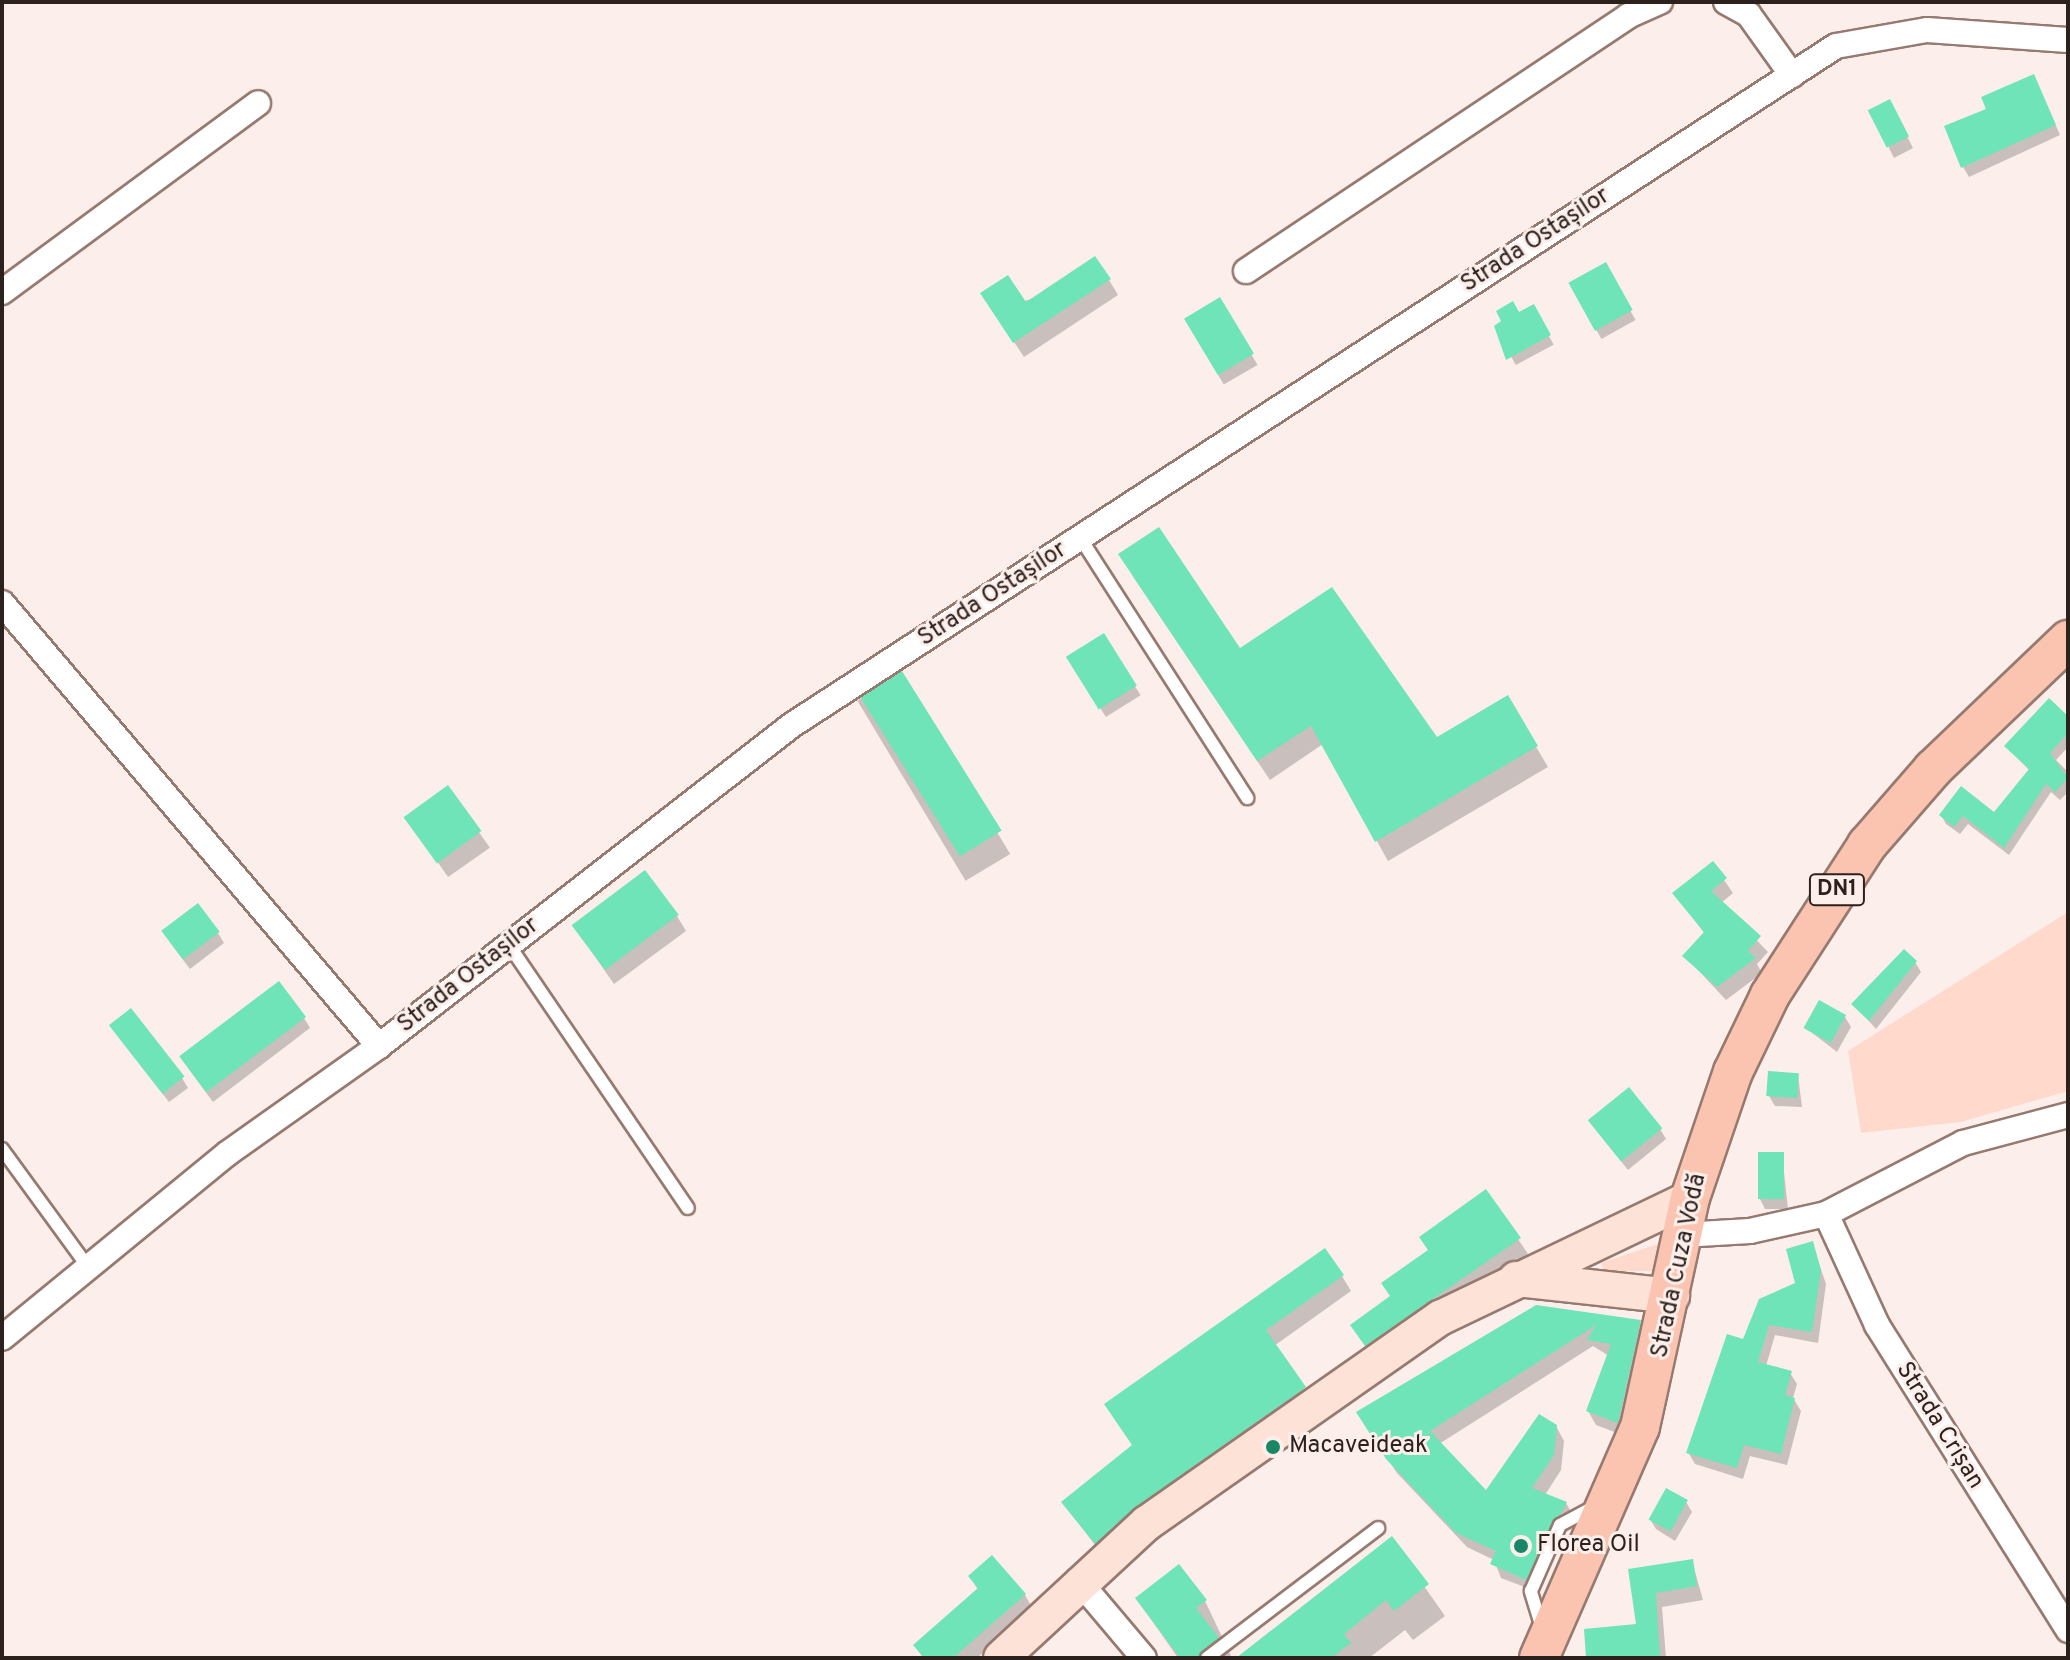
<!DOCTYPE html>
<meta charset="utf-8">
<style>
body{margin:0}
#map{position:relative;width:2070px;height:1660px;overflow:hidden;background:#fcefeb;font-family:Overpass,sans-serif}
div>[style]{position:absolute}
.green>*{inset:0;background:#ffd9cb}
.shadow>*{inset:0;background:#0003;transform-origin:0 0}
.building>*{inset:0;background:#6fe4b8;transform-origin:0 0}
.roads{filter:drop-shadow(2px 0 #967a70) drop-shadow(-2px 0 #967a70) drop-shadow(0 2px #967a70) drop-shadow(0 -2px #967a70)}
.service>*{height:12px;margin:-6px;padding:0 6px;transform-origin:6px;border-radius:6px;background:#fff}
.minor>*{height:24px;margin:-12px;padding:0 12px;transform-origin:12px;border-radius:12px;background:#fff}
.secondary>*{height:34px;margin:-17px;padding:0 17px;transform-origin:17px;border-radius:17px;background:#fde2d8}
.primary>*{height:38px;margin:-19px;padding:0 19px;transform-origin:19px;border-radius:19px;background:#fac4b0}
.dots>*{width:22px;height:22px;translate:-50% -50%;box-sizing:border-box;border:4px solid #fcefeb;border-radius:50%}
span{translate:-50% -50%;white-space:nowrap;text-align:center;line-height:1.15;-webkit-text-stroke:6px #fcefeb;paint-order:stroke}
.shield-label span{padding:2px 6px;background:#fcefeb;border:2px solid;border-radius:6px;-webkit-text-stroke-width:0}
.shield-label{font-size:22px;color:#2d211d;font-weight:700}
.street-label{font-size:24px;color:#2d211d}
.poi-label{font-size:24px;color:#2d211d}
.left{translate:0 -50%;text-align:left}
.frame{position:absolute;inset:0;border:4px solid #2d211d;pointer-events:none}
</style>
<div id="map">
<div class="green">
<i style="clip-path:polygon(2068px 912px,2068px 1091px,1961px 1122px,1861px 1133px,1848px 1051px)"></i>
<i style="clip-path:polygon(1663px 1242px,1663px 1271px,1604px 1271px,1601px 1263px)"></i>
</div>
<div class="shadow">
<i style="clip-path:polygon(2039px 87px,2060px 135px,1969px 177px,1963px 167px)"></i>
<i style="clip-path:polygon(1894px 111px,1913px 148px,1894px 158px,1889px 148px)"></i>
<i style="left:1605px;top:265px;width:63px;height:39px;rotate:61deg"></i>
<i style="clip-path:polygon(1109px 280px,1118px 295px,1024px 357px,992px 309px)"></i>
<i style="left:1220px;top:300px;width:75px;height:39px;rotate:60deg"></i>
<i style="left:1533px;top:306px;width:44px;height:43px;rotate:62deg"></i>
<i style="clip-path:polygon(1132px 575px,1239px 651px,1436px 739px,1507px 698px,1548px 767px,1388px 861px,1323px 744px,1270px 780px)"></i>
<i style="left:1103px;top:635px;width:71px;height:41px;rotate:58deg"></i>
<i style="left:902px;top:674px;width:210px;height:52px;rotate:59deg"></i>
<i style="clip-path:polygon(2068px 718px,2068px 747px,2056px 760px,2068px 772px,2068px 792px,2060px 800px,2051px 792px,2009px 855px,1968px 824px,1960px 834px,1946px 824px,1941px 815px,1995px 815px,2030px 771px,2007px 747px)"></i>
<i style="left:448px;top:788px;width:73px;height:51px;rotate:55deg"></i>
<i style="clip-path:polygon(1713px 864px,1733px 893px,1721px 903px,1768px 952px,1757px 964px,1762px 973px,1726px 1000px,1685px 956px,1705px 934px,1675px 894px)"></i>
<i style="clip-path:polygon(677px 916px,686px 931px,614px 984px,573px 925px)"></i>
<i style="clip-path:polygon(218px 933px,224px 943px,190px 969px,169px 941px)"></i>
<i style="clip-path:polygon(1915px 962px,1921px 972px,1876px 1029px,1854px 1004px)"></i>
<i style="clip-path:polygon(1845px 1017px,1851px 1027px,1837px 1052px,1806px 1028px)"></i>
<i style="clip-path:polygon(304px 1018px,310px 1028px,213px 1102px,188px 1068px)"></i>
<i style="clip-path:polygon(117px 1035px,182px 1078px,188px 1088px,169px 1102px)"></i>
<i style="clip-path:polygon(1798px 1075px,1802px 1107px,1775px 1106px,1769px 1096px)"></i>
<i style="clip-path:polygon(1660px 1129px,1666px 1139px,1628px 1170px,1596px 1130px)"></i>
<i style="clip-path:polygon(1782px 1154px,1788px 1209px,1765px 1209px,1760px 1199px)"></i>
<i style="clip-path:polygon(1486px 1192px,1528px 1254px,1375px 1360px,1362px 1341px)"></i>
<i style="clip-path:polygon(1812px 1243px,1826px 1284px,1818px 1343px,1775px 1335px,1766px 1366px,1790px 1373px,1797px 1384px,1793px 1398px,1801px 1411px,1787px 1465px,1750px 1456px,1743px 1479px,1695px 1464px,1688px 1452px,1744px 1341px,1798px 1284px)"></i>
<i style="clip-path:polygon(1342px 1276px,1351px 1291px,1274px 1346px,1313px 1404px,1105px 1558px,1063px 1503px,1134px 1446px,1115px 1420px)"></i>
<i style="clip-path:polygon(1537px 1307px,1640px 1322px,1648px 1336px,1625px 1436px,1596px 1425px,1588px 1411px,1609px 1356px,1593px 1346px,1439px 1444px,1486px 1493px,1556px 1426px,1564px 1441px,1561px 1470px,1545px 1495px,1566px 1503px,1574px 1517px,1535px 1591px,1501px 1578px,1494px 1560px,1467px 1547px,1397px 1473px,1367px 1427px)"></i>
<i style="clip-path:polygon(1686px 1502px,1692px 1512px,1675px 1541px,1656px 1529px,1650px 1519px)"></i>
<i style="clip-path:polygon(1391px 1539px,1445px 1616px,1413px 1640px,1405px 1630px,1369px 1658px,1239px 1658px)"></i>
<i style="clip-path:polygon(1692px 1561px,1703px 1600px,1662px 1607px,1666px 1658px,1588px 1658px,1639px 1626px,1631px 1571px)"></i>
<i style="clip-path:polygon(970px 1577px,1025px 1595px,1033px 1609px,977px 1658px,923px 1658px,915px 1645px,978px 1590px)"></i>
<i style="clip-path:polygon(1137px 1599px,1205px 1601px,1232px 1658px,1178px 1658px)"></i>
</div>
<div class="building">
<i style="clip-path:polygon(2034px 74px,2056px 125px,1961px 168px,1944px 126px,1986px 109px,1981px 97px)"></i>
<i style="left:1890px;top:99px;width:42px;height:25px;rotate:63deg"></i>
<i style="clip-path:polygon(1095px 256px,1111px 279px,1013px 343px,980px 293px,1008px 275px,1026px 302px)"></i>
<i style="left:1606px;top:262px;width:55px;height:43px;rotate:61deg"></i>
<i style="left:1220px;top:297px;width:66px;height:42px;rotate:59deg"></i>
<i style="clip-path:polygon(1513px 301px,1519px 312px,1534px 304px,1551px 335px,1506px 360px,1494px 326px,1501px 321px,1496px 311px)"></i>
<i style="clip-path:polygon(1159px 527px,1240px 648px,1332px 587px,1437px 737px,1508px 695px,1538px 746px,1375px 842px,1311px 726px,1257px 761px,1118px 554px)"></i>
<i style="left:1104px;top:633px;width:62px;height:45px;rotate:58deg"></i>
<i style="left:902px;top:671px;width:188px;height:49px;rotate:58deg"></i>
<i style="clip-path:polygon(2049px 698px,2068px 716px,2068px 733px,2050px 753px,2068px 778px,2055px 792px,2046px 784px,2004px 848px,1963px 816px,1954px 827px,1939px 815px,1961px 786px,1994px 812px,2029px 769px,2004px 746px)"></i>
<i style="left:448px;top:785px;width:57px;height:55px;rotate:54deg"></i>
<i style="clip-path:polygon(1713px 861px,1727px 878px,1711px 891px,1761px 936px,1748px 951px,1756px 958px,1717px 987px,1682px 956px,1704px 932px,1672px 893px)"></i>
<i style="left:645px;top:870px;width:56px;height:92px;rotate:53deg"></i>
<i style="left:198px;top:903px;width:36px;height:46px;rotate:53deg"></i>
<i style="clip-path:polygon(1904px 949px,1917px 961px,1869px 1021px,1851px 1004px)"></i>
<i style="left:279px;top:981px;width:45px;height:125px;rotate:53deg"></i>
<i style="left:1819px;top:1000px;width:31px;height:32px;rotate:29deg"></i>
<i style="left:131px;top:1008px;width:87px;height:28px;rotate:52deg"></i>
<i style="left:1768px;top:1071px;width:31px;height:25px;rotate:4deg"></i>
<i style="left:1629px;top:1087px;width:53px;height:53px;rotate:51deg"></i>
<i style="left:1758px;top:1152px;width:26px;height:47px"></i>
<i style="clip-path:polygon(1486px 1189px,1521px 1238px,1365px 1346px,1350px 1325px,1390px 1296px,1381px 1283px,1428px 1250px,1419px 1237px)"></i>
<i style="clip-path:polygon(1813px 1241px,1821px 1270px,1812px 1332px,1769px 1325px,1758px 1362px,1792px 1371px,1785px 1395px,1795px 1398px,1781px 1454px,1744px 1445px,1737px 1468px,1686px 1453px,1727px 1334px,1743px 1339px,1759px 1299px,1795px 1283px,1786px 1249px)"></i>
<i style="clip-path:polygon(1325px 1248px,1344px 1275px,1266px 1330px,1306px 1387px,1136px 1507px,1095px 1544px,1061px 1502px,1132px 1445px,1104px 1404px)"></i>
<i style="clip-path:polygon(1536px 1305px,1641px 1320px,1618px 1423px,1586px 1411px,1611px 1344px,1587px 1340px,1596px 1325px,1430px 1431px,1486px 1490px,1539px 1414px,1557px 1425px,1554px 1455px,1532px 1488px,1567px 1502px,1526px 1580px,1490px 1564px,1496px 1551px,1456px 1533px,1386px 1459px,1356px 1412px)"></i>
<i style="left:1666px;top:1488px;width:25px;height:36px;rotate:29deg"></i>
<i style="clip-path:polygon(1392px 1536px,1429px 1584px,1394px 1611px,1386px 1600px,1344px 1634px,1351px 1643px,1331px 1658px,1236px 1658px)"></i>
<i style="clip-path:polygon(992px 1555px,1026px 1594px,953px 1658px,924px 1658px,913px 1645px,978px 1588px,968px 1576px)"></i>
<i style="clip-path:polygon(1693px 1559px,1697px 1586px,1656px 1593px,1660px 1658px,1586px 1658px,1584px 1629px,1636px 1624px,1628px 1569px)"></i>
<i style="clip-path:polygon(1179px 1564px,1207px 1600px,1196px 1608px,1219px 1638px,1198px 1658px,1180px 1658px,1135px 1598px)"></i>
</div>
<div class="roads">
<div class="service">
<i style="left:1081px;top:539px;width:308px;rotate:57.3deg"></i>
<i style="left:509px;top:945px;width:318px;rotate:55.8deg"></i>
<i style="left:2px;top:1149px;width:146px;rotate:53.9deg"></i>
<i style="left:1542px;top:1628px;width:39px;rotate:-107deg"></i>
<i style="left:1531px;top:1591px;width:72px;rotate:-66.3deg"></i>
<i style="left:1560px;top:1525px;width:38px;rotate:-28deg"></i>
<i style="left:1207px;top:1658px;width:215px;rotate:-37.2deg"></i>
</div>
<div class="minor">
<i style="left:1726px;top:2px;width:26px;rotate:29deg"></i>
<i style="left:1749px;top:15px;width:74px;rotate:54.4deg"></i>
<i style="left:1246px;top:271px;width:459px;rotate:-33.7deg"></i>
<i style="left:1628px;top:16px;width:35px;rotate:-24deg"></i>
<i style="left:2px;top:292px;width:318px;rotate:-36.4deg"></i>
<i style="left:2px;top:603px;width:582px;rotate:49.6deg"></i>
<i style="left:1826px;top:1214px;width:122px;rotate:65.3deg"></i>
<i style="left:1877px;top:1325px;width:360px;rotate:57.9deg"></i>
<i style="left:1682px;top:1235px;width:68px;rotate:-3.4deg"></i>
<i style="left:1750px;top:1231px;width:78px;rotate:-12.6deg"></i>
<i style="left:1826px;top:1214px;width:154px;rotate:-27.4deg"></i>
<i style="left:1963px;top:1143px;width:109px;rotate:-14.9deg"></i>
<i style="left:2px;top:1338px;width:292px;rotate:-39.3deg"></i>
<i style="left:228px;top:1153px;width:185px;rotate:-35.3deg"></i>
<i style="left:379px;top:1046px;width:523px;rotate:-37.86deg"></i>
<i style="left:792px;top:725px;width:1245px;rotate:-33.04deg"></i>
<i style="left:1836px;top:46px;width:92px;rotate:-10deg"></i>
<i style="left:1927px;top:30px;width:141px;rotate:4.1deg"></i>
<i style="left:1078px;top:1580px;width:102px;rotate:49.8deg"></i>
</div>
<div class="secondary">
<i style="left:1516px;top:1279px;width:157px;rotate:6.2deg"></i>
<i style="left:1001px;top:1658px;width:199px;rotate:-42.8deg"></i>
<i style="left:1147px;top:1523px;width:358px;rotate:-35deg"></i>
<i style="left:1440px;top:1318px;width:277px;rotate:-25.6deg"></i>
</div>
<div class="primary">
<i style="left:1539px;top:1658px;width:252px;rotate:-66.4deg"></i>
<i style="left:1640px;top:1427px;width:234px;rotate:-77.7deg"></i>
<i style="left:1690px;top:1198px;width:133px;rotate:-71.2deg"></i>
<i style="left:1733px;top:1072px;width:85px;rotate:-64.3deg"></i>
<i style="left:1770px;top:995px;width:179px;rotate:-57.1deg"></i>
<i style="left:1867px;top:845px;width:101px;rotate:-49deg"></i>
<i style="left:1933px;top:769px;width:187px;rotate:-43.7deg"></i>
</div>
</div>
<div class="dots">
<i style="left:1273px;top:1447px;background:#198765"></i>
<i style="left:1521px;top:1546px;background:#198765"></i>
</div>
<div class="shield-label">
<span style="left:1837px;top:890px">DN1</span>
</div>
<div class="street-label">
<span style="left:1536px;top:241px;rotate:-33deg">Strada Ostașilor</span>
<span style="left:993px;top:595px;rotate:-33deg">Strada Ostașilor</span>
<span style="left:469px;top:976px;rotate:-38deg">Strada Ostașilor</span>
<span style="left:1680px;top:1266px;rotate:-78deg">Strada Cuza Vodă</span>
<span style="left:1939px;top:1426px;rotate:58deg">Strada Crișan</span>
</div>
<div class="poi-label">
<span class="left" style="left:1289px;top:1447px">Macaveideak</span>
<span class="left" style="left:1537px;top:1546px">Florea Oil</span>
</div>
<div class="frame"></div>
</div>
